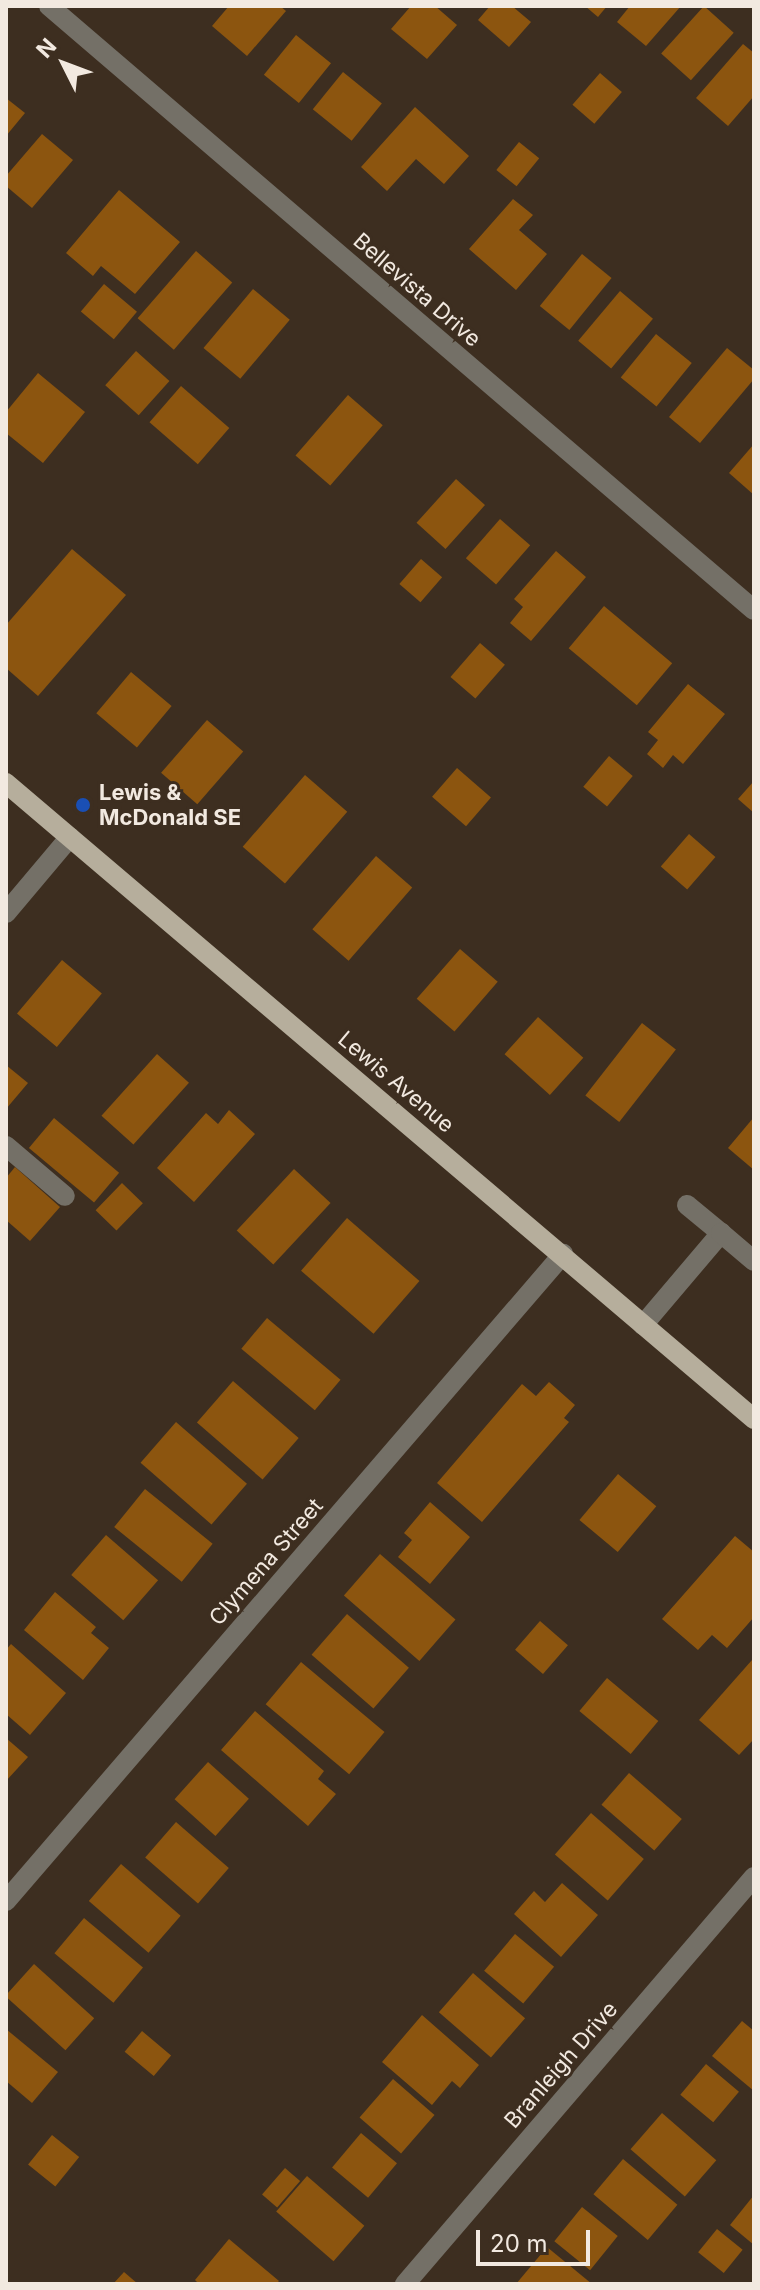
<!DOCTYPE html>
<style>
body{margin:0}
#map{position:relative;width:760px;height:2290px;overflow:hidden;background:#3d2e20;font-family:Inter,sans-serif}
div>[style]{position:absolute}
.building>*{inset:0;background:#8c550f;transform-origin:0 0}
.lane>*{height:20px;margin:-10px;padding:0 10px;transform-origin:10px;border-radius:10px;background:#747067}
.street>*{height:20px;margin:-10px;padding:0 10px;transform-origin:10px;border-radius:10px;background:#747067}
.primary>*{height:20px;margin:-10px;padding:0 10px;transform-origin:10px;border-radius:10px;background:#b6ae9c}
.dots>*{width:22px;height:22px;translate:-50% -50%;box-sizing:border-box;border:4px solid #3d2e20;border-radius:50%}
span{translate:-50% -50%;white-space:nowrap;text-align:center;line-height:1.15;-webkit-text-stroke:6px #3d2e20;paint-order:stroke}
.street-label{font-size:22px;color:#f2e9e0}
.poi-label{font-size:22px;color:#f2e9e0;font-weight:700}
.left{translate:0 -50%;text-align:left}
.frame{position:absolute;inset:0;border:8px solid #f2e9e0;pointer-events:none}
.north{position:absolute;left:24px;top:24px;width:80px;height:80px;-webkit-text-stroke:6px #3d2e20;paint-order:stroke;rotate:312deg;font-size:22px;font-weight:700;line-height:32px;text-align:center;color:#f2e9e0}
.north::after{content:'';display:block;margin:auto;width:28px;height:36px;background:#f2e9e0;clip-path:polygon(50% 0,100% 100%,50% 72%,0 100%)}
.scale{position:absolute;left:476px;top:2230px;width:114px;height:36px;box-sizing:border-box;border:4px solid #f2e9e0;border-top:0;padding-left:10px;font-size:24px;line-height:28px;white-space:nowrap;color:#f2e9e0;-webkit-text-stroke:6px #3d2e20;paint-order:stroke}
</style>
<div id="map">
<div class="building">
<i style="clip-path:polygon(229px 6px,280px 6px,286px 11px,247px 56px,212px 26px)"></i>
<i style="clip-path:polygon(411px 6px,435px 6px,457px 25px,427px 59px,391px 29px)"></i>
<i style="clip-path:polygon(490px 6px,512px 6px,531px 22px,509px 47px,478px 20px)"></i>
<i style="clip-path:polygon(585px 6px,607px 6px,598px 17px)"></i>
<i style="clip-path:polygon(630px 6px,681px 6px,646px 46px,617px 22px)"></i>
<i style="left:704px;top:6px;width:40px;height:64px;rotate:42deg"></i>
<i style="left:296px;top:35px;width:45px;height:51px;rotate:39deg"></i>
<i style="clip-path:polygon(743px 44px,754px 53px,754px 96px,728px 126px,696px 98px)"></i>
<i style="left:343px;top:72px;width:50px;height:48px;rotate:39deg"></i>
<i style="left:600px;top:73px;width:29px;height:42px;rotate:41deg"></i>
<i style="clip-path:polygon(6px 98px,25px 113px,6px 136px)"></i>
<i style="clip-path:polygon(415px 107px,469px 156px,444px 184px,416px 159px,387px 191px,361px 167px)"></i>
<i style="clip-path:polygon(42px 134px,73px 160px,32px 208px,6px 186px,6px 176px)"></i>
<i style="left:519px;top:142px;width:26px;height:36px;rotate:39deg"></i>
<i style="clip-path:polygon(119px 190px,180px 242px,135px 294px,101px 266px,93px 276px,66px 253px)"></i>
<i style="clip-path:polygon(513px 199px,533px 215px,519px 230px,547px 254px,516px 290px,469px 249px)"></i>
<i style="left:196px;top:251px;width:48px;height:89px;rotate:41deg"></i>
<i style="left:582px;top:254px;width:38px;height:67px;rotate:39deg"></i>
<i style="left:104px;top:284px;width:43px;height:36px;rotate:40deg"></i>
<i style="left:253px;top:289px;width:48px;height:77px;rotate:40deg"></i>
<i style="left:620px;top:291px;width:43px;height:65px;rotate:40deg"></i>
<i style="left:656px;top:334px;width:46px;height:56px;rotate:39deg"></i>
<i style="clip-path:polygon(727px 348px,754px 370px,754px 379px,700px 443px,669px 417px)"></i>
<i style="left:136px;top:351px;width:45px;height:46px;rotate:42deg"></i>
<i style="clip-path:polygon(38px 373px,85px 412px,43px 463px,6px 433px,6px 412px)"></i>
<i style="left:181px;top:386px;width:64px;height:48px;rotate:41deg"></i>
<i style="left:348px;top:395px;width:46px;height:80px;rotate:41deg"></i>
<i style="clip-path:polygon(754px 444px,754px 495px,729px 473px)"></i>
<i style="left:456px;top:479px;width:39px;height:59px;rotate:42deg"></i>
<i style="left:500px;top:519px;width:40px;height:52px;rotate:41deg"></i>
<i style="clip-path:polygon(72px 549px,126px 595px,38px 696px,6px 668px,6px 625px)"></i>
<i style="clip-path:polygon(556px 551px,586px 577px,531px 641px,510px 623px,523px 607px,514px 599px)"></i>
<i style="left:421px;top:559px;width:28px;height:33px;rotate:41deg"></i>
<i style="left:604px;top:606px;width:89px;height:55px;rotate:40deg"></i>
<i style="left:480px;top:643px;width:33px;height:45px;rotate:41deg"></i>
<i style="left:131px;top:672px;width:53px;height:54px;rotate:40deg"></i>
<i style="clip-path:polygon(688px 684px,725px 714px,683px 764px,673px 755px,663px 768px,647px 754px,658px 740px,648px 732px)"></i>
<i style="left:207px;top:720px;width:48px;height:70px;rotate:41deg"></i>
<i style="left:609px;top:756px;width:31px;height:40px;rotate:40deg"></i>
<i style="left:457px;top:768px;width:45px;height:38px;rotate:41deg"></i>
<i style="left:305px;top:775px;width:56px;height:95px;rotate:41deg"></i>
<i style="clip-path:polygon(754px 781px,754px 813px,738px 799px)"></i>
<i style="left:689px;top:834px;width:35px;height:43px;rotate:41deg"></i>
<i style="left:376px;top:856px;width:48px;height:97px;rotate:41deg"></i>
<i style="left:460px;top:949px;width:50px;height:66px;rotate:41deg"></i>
<i style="left:62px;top:960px;width:52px;height:70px;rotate:40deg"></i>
<i style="left:538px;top:1017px;width:61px;height:50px;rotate:42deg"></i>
<i style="left:642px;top:1023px;width:43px;height:92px;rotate:38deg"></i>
<i style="left:157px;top:1054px;width:43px;height:83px;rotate:42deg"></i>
<i style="clip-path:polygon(6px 1065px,28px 1083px,6px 1109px)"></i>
<i style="clip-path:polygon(229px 1110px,255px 1134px,194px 1202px,157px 1168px,206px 1113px,218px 1124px)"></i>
<i style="clip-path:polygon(754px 1117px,754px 1170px,728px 1148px)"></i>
<i style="left:54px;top:1118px;width:85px;height:39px;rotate:40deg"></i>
<i style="clip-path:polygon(15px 1167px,60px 1207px,30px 1241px,6px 1220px,6px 1178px)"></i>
<i style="left:294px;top:1169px;width:50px;height:84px;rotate:43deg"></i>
<i style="left:122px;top:1183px;width:29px;height:38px;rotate:44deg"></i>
<i style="left:347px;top:1218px;width:96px;height:70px;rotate:41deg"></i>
<i style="left:267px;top:1318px;width:96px;height:40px;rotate:40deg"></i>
<i style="left:233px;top:1381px;width:87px;height:55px;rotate:41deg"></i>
<i style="clip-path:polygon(549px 1382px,575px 1405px,564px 1418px,569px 1422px,482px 1522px,437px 1483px,522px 1384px,536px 1396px)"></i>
<i style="left:176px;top:1422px;width:94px;height:54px;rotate:41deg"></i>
<i style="left:618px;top:1474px;width:50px;height:60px;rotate:40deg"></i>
<i style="left:145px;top:1489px;width:87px;height:49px;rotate:39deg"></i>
<i style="clip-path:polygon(430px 1502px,470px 1537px,430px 1584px,398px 1557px,412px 1540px,404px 1533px)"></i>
<i style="left:106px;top:1535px;width:69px;height:53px;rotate:41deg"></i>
<i style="clip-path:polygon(735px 1536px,754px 1552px,754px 1617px,727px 1648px,712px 1635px,698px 1650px,662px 1619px)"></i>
<i style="left:380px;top:1554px;width:100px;height:55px;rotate:41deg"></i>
<i style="clip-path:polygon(55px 1592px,96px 1627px,91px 1633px,109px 1648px,83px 1680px,24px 1630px)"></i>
<i style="left:347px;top:1614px;width:82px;height:54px;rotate:41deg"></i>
<i style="left:540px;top:1621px;width:37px;height:38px;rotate:41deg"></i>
<i style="clip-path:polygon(11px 1644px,66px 1693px,30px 1735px,6px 1714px,6px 1650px)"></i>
<i style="clip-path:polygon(752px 1660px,754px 1739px,739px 1755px,699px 1720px)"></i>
<i style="left:301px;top:1662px;width:109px;height:55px;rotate:40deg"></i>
<i style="left:607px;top:1678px;width:67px;height:43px;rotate:40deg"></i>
<i style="clip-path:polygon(255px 1711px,324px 1771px,318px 1779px,336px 1794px,308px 1826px,221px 1750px)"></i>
<i style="clip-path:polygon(6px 1738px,28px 1757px,6px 1781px)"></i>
<i style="left:208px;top:1762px;width:55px;height:50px;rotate:42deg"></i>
<i style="left:629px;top:1773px;width:70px;height:42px;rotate:41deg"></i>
<i style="left:591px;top:1813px;width:70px;height:55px;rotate:41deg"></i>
<i style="left:176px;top:1822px;width:70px;height:47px;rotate:41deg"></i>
<i style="left:121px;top:1864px;width:79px;height:49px;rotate:41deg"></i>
<i style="clip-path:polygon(562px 1883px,598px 1915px,561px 1957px,514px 1914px,534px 1891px,545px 1902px)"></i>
<i style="left:84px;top:1918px;width:77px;height:46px;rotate:40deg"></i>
<i style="left:515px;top:1934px;width:51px;height:48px;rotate:40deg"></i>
<i style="left:34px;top:1964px;width:81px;height:43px;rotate:42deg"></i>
<i style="left:473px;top:1973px;width:69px;height:52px;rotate:41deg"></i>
<i style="clip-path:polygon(422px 2015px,479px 2065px,460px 2088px,452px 2081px,432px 2105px,382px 2062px)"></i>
<i style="clip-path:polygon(742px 2021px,754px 2031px,754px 2091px,712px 2056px)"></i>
<i style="clip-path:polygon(6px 2029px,58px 2072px,32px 2103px,6px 2081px)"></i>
<i style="left:142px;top:2031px;width:38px;height:27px;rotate:40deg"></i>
<i style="left:706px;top:2064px;width:43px;height:40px;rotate:40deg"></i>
<i style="left:393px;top:2079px;width:55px;height:51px;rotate:41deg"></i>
<i style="left:662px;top:2113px;width:72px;height:48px;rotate:41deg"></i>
<i style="left:361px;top:2133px;width:47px;height:45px;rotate:40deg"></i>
<i style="left:52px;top:2135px;width:35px;height:38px;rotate:39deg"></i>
<i style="left:623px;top:2159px;width:71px;height:46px;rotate:40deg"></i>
<i style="left:285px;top:2168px;width:20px;height:35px;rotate:41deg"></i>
<i style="left:307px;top:2176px;width:76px;height:47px;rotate:41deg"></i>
<i style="clip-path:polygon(754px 2195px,754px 2245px,730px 2225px)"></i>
<i style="left:582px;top:2207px;width:46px;height:44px;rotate:39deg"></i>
<i style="left:717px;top:2229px;width:33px;height:30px;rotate:39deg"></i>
<i style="clip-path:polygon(229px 2239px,279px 2281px,276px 2284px,199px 2284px,195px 2280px)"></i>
<i style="clip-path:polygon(547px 2247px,592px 2284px,516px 2284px)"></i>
<i style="clip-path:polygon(124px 2272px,138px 2284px,113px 2284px)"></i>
</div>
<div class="lane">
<i style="left:6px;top:1146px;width:77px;rotate:40.3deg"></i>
<i style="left:687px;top:1205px;width:44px;rotate:39.5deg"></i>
<i style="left:643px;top:1325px;width:121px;rotate:-49.7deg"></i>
<i style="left:721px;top:1233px;width:43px;rotate:40.3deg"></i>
</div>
<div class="street">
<i style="left:49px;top:6px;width:928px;rotate:40.59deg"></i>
<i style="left:6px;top:913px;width:99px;rotate:-49.9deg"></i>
<i style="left:6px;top:1901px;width:854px;rotate:-49.27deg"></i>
<i style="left:405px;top:2284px;width:536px;rotate:-49.39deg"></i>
</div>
<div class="primary">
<i style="left:6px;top:783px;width:982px;rotate:40.37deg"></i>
</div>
<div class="dots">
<i style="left:83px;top:805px;background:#1a4fb4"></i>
</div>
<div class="street-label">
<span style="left:417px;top:290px;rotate:41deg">Bellevista Drive</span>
<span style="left:396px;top:1082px;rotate:40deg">Lewis Avenue</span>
<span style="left:266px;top:1562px;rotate:-49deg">Clymena Street</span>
<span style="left:561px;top:2065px;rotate:-49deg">Branleigh Drive</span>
</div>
<div class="poi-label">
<span class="left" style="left:99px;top:805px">Lewis &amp;<br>McDonald SE</span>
</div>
<div class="frame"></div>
<div class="north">N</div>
<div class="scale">20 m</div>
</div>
